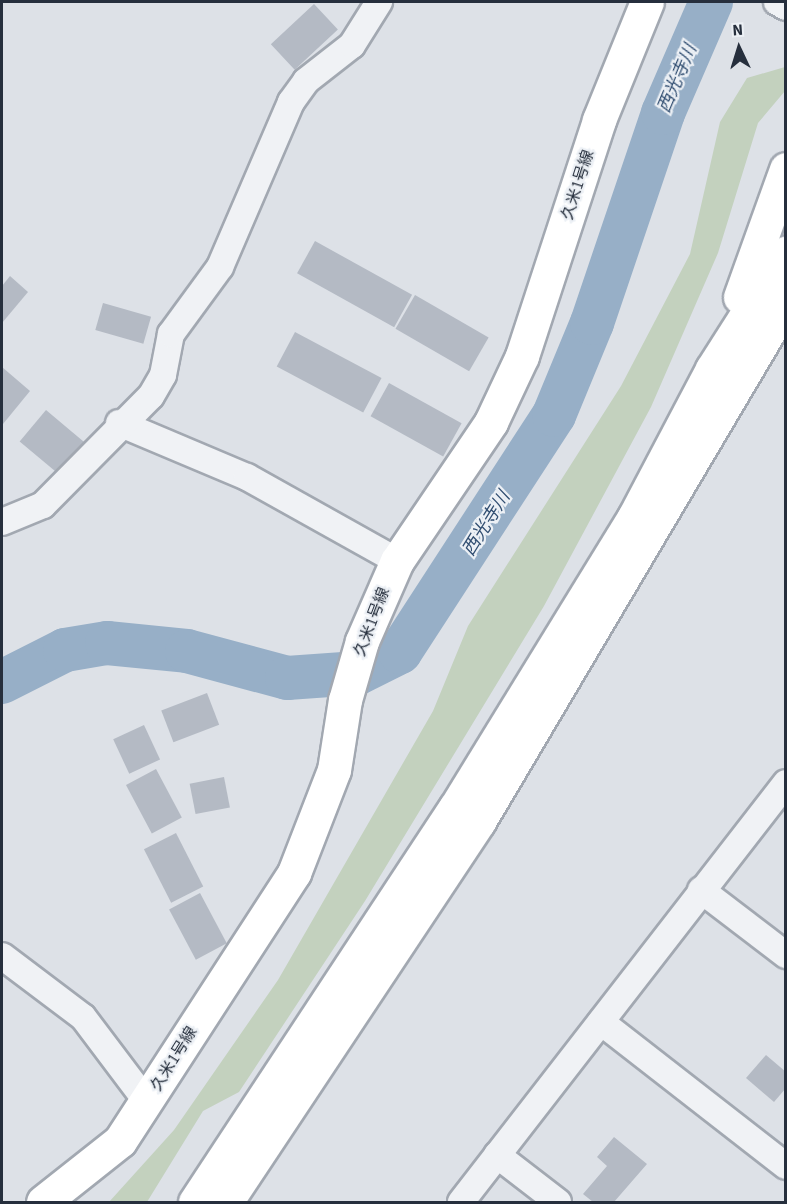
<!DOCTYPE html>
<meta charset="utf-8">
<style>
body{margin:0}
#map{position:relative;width:787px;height:1204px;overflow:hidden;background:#dde1e7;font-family:"Source Sans 3","Noto Sans JP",sans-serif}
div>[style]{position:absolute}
.green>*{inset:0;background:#c3d1be}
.river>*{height:44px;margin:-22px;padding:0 22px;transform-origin:22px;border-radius:22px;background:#97afc7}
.building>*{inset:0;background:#b4bac4;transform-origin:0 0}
.roads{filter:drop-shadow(2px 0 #a2a8b1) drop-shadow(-2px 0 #a2a8b1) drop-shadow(0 2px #a2a8b1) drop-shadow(0 -2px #a2a8b1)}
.street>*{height:26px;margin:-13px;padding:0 13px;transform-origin:13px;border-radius:13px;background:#f0f2f5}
.secondary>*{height:33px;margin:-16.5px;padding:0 16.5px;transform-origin:16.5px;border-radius:16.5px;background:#fff}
.highway>*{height:33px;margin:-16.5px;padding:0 16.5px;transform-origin:16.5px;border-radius:16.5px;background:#fff}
span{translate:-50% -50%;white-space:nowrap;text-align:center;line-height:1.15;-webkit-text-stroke:4.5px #ecf0f5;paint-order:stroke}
.street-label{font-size:16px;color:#262f3d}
.water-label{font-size:18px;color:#314e71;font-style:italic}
.frame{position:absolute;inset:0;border:3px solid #262f3d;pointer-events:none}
.north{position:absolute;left:709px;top:18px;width:60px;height:60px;-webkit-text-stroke:4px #ecf0f5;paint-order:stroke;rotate:356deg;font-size:16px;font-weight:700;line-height:24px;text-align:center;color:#262f3d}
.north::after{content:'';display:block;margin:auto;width:21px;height:27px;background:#262f3d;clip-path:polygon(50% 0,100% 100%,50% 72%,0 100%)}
</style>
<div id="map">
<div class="green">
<i style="clip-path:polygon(785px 67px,785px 91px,758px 123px,718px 253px,651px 407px,544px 606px,365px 901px,239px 1092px,203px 1111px,147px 1202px,109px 1202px,174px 1130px,278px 980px,433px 711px,468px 626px,621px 386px,690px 254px,720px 122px,747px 78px)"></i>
</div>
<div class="river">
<i style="left:2px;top:682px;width:71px;rotate:-26.9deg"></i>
<i style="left:65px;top:650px;width:43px;rotate:-9.5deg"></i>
<i style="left:107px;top:643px;width:80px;rotate:5.7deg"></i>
<i style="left:187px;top:651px;width:104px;rotate:15.1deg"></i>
<i style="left:287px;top:678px;width:71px;rotate:-4deg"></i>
<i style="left:358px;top:673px;width:47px;rotate:-26.6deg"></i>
<i style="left:400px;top:652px;width:283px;rotate:-57deg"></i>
<i style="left:554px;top:415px;width:100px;rotate:-67.6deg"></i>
<i style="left:592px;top:323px;width:222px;rotate:-71.3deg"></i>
<i style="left:663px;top:113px;width:121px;rotate:-66.6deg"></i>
</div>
<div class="building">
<i style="left:314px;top:4px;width:35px;height:59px;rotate:47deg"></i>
<i style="left:315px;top:241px;width:111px;height:37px;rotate:29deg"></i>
<i style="clip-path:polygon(10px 276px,28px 292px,2px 323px,2px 286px)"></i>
<i style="left:415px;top:295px;width:85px;height:39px;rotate:30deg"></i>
<i style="left:103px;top:303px;width:50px;height:28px;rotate:16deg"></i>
<i style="left:295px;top:332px;width:98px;height:39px;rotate:28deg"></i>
<i style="clip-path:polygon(2px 367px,30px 391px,3px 424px,2px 422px)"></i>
<i style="left:389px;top:383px;width:83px;height:38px;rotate:29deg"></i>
<i style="left:46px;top:410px;width:52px;height:41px;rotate:40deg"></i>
<i style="left:207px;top:693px;width:34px;height:49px;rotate:69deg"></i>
<i style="left:144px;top:725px;width:38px;height:34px;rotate:65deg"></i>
<i style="left:156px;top:769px;width:55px;height:34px;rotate:62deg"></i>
<i style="left:224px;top:777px;width:31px;height:35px;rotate:79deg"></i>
<i style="left:176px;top:833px;width:60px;height:36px;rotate:63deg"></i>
<i style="left:200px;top:893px;width:57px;height:35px;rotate:62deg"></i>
<i style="clip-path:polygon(766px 1055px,786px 1072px,786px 1088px,774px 1102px,746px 1078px)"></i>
<i style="clip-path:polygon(614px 1137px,647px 1164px,614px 1202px,593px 1202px,583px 1194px,607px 1166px,597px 1157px)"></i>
</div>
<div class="roads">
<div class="street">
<i style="left:777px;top:2px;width:10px;rotate:29deg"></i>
<i style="left:119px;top:423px;width:139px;rotate:22.9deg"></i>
<i style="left:247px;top:477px;width:172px;rotate:29.2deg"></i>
<i style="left:2px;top:522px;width:44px;rotate:-22.5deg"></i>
<i style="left:43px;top:505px;width:153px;rotate:-45.3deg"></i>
<i style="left:151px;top:396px;width:24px;rotate:-60deg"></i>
<i style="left:163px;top:375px;width:42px;rotate:-79deg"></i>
<i style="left:171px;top:334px;width:83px;rotate:-53.8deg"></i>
<i style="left:220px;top:267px;width:180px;rotate:-66.7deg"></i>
<i style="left:291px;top:102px;width:26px;rotate:-54deg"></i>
<i style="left:306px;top:81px;width:58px;rotate:-38deg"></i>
<i style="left:352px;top:45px;width:51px;rotate:-57.9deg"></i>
<i style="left:701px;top:890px;width:107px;rotate:37.4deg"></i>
<i style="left:2px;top:956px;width:101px;rotate:37deg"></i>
<i style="left:83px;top:1017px;width:106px;rotate:53deg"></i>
<i style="left:601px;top:1022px;width:234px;rotate:37.9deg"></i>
<i style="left:497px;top:1155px;width:77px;rotate:37.6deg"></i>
<i style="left:461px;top:1202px;width:530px;rotate:-52.2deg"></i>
</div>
<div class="secondary">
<i style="left:43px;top:1202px;width:98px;rotate:-38.4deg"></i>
<i style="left:120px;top:1141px;width:320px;rotate:-57deg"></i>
<i style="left:294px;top:873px;width:110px;rotate:-68.8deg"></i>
<i style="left:334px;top:770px;width:71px;rotate:-81.1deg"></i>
<i style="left:345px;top:700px;width:61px;rotate:-73.9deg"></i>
<i style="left:362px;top:641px;width:87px;rotate:-66.4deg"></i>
<i style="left:397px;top:561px;width:168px;rotate:-55.9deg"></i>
<i style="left:491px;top:422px;width:73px;rotate:-64.8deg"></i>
<i style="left:522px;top:356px;width:248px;rotate:-71.9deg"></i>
<i style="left:599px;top:120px;width:127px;rotate:-67.9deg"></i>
</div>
<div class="highway">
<i style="left:740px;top:297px;width:136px;rotate:-70.2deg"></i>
<i style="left:195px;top:1202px;width:472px;rotate:-56.6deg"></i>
<i style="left:455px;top:808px;width:342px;rotate:-58.4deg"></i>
<i style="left:634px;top:517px;width:167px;rotate:-62.2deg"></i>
<i style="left:712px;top:369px;width:138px;rotate:-57.5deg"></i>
<i style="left:226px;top:1202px;width:457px;rotate:-56.4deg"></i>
<i style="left:479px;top:821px;width:603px;rotate:-59.39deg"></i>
</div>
</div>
<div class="street-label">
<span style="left:578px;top:185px;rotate:-72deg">久米1号線</span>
<span style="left:372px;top:622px;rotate:-69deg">久米1号線</span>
<span style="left:174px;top:1059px;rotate:-58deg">久米1号線</span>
</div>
<div class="water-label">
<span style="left:678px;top:79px;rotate:-67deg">西光寺川</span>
<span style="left:487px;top:524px;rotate:-58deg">西光寺川</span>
</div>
<div class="frame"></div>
<div class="north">N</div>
</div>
